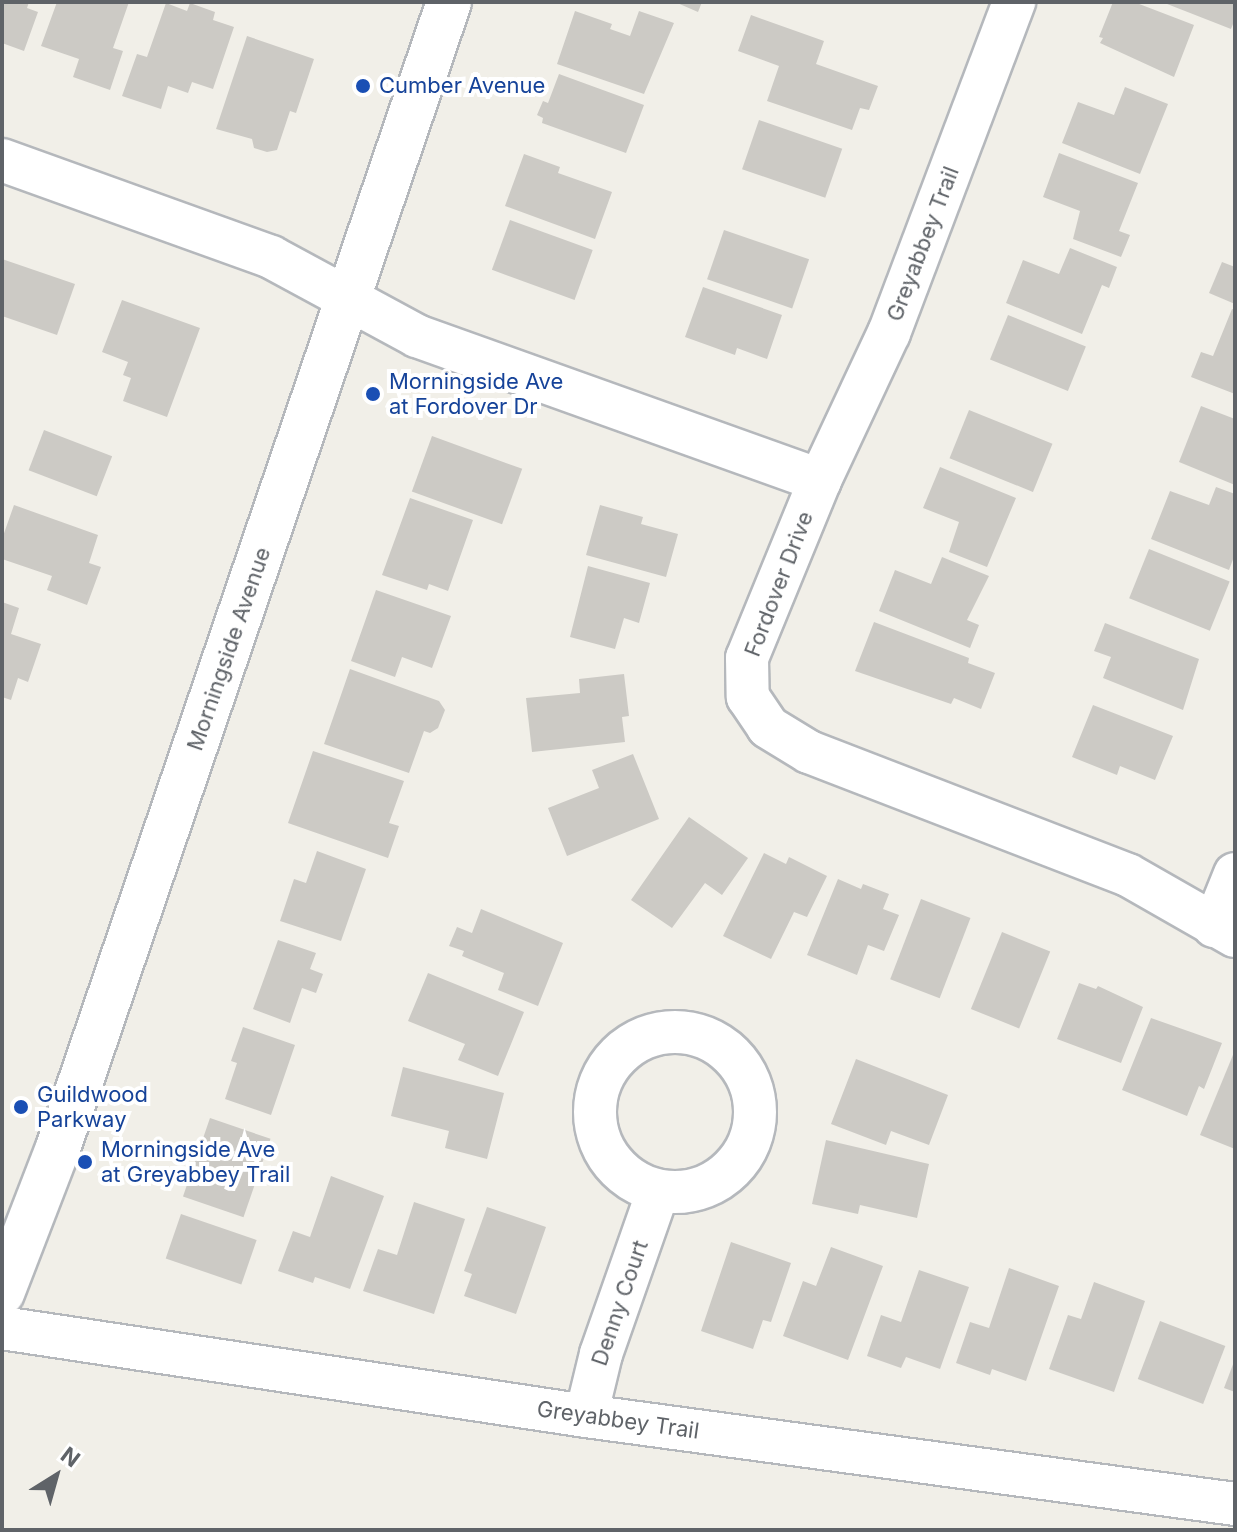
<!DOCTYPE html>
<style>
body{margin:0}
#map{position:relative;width:1237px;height:1532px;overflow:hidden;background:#f1efe8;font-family:Inter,sans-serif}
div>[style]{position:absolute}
.building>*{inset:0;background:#cccac5;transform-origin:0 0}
.roads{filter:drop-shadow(2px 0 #b5b8bc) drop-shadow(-2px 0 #b5b8bc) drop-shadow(0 2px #b5b8bc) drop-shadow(0 -2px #b5b8bc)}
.street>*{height:42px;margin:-21px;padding:0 21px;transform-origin:21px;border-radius:21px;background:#fff}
.street>.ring{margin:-21px;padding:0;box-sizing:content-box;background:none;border:42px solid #fff;border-radius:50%}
.secondary>*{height:44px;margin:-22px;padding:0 22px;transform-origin:22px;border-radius:22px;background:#fff}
.dots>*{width:22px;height:22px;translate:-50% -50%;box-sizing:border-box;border:4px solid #fff;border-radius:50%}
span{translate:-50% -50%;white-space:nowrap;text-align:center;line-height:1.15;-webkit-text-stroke:8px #fff;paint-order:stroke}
.transit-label{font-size:22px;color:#164399}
.left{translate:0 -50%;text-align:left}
.street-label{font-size:22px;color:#5f6368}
.frame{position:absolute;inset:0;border:4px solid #5f6368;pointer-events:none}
.north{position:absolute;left:16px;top:1436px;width:80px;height:80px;-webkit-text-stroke:6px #fff;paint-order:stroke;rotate:37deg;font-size:22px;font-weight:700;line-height:32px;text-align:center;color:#5f6368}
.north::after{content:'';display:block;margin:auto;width:28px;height:36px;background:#5f6368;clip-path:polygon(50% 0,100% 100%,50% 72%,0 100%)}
</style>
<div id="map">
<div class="building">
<i style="clip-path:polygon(2px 2px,29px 2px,27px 8px,38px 12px,24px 51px,2px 43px)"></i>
<i style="clip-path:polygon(57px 2px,129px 2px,113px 48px,123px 51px,110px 90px,73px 77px,79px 59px,41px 46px)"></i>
<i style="clip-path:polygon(675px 2px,702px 2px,698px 12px)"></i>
<i style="clip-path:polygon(1113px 2px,1134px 2px,1194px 25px,1174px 77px,1100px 43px,1103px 38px,1099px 37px)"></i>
<i style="clip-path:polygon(1162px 2px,1235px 2px,1235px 19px,1231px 29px)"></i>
<i style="clip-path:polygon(166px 3px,187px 11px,190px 3px,215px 12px,213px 20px,234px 27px,213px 89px,192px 82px,188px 93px,168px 86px,161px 109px,122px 96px,137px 54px,147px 57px)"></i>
<i style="clip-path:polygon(575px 11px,612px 24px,610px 29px,630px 36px,639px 11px,674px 23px,644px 94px,557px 64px)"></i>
<i style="clip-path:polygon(751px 15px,824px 41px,816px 64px,878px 86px,869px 110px,860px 108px,852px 130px,767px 101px,779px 66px,738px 51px)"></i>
<i style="clip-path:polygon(247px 36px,314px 59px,296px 113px,290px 111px,277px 150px,267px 152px,254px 148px,252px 139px,216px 129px)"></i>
<i style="clip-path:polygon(559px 74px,644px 105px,626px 153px,542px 123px,543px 118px,537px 115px,543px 101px,548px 103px)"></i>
<i style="clip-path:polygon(1125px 87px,1168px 104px,1140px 174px,1062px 143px,1078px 102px,1114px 115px)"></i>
<i style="left:759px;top:120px;width:88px;height:52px;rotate:19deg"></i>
<i style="clip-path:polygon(1059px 153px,1138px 183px,1119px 231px,1130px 235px,1121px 257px,1073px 239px,1080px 211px,1043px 197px)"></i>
<i style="clip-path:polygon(524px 154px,560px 167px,558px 173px,612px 192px,595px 239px,505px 206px)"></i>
<i style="left:510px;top:220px;width:88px;height:53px;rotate:20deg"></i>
<i style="left:724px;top:230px;width:90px;height:52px;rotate:19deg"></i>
<i style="clip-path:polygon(1070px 248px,1117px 267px,1109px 288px,1102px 285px,1082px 334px,1006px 303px,1023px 260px,1059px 274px)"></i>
<i style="clip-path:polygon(2px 259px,75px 284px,57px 335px,2px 316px)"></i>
<i style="clip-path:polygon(1222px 262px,1235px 267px,1235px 304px,1209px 293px)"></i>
<i style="clip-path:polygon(703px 287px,782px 315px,767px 359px,737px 348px,735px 355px,685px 337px)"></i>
<i style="clip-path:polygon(122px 300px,200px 328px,167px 417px,123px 401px,131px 378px,123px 375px,128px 362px,102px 352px)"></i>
<i style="clip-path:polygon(1232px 309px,1235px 310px,1235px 394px,1191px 377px,1201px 352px,1213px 356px)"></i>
<i style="left:1008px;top:315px;width:84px;height:48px;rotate:22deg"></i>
<i style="clip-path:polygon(1201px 406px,1235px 419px,1235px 485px,1179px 462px)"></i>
<i style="left:969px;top:410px;width:90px;height:52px;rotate:22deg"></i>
<i style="left:44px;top:430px;width:73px;height:43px;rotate:21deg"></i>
<i style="left:432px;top:436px;width:96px;height:59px;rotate:20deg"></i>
<i style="clip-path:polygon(940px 467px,1016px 498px,987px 567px,949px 552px,959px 522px,923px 508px)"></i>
<i style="clip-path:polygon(1216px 487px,1235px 494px,1235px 554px,1229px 570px,1151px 539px,1170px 491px,1209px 505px)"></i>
<i style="clip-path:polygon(410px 498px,473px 520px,448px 591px,429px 584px,427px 590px,382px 575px)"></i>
<i style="clip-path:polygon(14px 505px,98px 535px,89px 563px,101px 567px,87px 605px,47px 590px,52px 576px,2px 559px,2px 539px)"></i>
<i style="clip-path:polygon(600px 505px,643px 517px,641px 524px,678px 534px,666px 577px,586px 555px)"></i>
<i style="left:1149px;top:549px;width:87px;height:53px;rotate:22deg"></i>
<i style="clip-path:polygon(942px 557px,989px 576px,967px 620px,979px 625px,970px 648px,879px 611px,895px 570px,931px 584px)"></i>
<i style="clip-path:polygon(588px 566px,650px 583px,639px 623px,624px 618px,615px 649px,570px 637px)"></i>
<i style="clip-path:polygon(376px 590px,451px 616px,432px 668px,402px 657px,395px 677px,351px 661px)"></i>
<i style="clip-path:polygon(2px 602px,19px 608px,11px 634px,41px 644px,28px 682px,18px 678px,11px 700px,2px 697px)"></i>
<i style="clip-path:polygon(874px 622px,969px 658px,968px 663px,995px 673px,981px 709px,954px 698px,951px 704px,855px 671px)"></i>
<i style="clip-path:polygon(1105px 623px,1199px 659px,1183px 710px,1103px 678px,1111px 657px,1094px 651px)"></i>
<i style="clip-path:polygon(350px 669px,439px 701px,445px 710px,438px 728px,430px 733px,424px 731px,409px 773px,324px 744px)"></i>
<i style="clip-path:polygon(624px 674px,629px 716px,622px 717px,625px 742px,532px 752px,526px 698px,580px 693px,579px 679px)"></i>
<i style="clip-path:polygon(1093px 705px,1173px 736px,1155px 780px,1120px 766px,1117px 775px,1072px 757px)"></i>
<i style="clip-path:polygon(313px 751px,404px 781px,389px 823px,399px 826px,388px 858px,288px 823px)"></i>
<i style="clip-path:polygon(633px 754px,659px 819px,567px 856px,548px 808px,599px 788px,592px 770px)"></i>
<i style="clip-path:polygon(689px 817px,748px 858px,722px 895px,705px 883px,672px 928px,631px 900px)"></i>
<i style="clip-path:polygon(317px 851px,366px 869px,341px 941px,280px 921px,294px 879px,306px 883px)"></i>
<i style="clip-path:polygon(764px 853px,786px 864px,789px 857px,827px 876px,807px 917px,794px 912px,771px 959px,723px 936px)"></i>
<i style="clip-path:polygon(838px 879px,861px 889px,863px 884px,889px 894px,883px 909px,899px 915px,884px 951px,868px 945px,857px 975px,807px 955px)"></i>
<i style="left:921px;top:899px;width:53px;height:86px;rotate:21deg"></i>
<i style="clip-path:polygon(481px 909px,563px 943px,538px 1006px,498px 990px,504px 973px,462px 956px,464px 951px,449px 946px,457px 927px,472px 933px)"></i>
<i style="left:1002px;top:932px;width:52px;height:83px;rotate:22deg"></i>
<i style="clip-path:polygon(278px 940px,316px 953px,310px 969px,323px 974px,316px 993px,302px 988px,290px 1023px,253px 1009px)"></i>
<i style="clip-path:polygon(428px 973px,524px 1012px,498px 1076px,458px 1060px,465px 1044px,408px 1021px)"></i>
<i style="clip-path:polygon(1079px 983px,1096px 989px,1098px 986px,1143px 1007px,1121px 1063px,1057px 1039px)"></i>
<i style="clip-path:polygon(1151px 1018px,1222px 1043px,1204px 1089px,1199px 1086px,1187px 1116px,1122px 1090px)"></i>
<i style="clip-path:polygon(243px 1027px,295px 1045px,271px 1115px,225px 1099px,237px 1063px,231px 1061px)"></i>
<i style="clip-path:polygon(1235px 1050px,1235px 1149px,1200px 1135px)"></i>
<i style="clip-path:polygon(856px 1059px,948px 1095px,929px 1145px,891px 1131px,886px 1145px,831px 1124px)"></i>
<i style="clip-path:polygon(403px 1067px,504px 1093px,487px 1159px,445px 1148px,449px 1131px,391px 1116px)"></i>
<i style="left:210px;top:1118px;width:64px;height:83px;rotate:19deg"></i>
<i style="clip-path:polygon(826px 1140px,929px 1164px,917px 1218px,860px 1205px,858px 1214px,812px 1204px)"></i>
<i style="clip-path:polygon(331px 1176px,384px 1196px,350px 1289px,315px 1277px,313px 1283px,278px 1271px,293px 1231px,310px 1237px)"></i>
<i style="clip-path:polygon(414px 1202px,465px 1219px,434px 1314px,363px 1291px,378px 1249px,397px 1255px)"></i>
<i style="clip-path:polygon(487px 1207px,546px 1227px,516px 1314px,464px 1296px,472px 1274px,464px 1271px)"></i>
<i style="left:181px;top:1214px;width:80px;height:47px;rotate:19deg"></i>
<i style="clip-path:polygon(731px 1242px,791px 1263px,771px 1322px,763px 1320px,753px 1349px,701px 1331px)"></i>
<i style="clip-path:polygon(831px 1247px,883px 1266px,848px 1360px,783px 1336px,803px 1281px,816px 1286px)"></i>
<i style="clip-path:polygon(1009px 1268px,1059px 1286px,1026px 1381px,992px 1369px,990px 1375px,956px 1363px,970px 1322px,989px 1328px)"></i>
<i style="clip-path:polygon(919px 1270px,969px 1287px,940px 1369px,906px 1357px,901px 1368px,867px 1356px,881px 1315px,901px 1322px)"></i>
<i style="clip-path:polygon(1094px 1282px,1145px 1301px,1114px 1392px,1049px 1369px,1068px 1315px,1081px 1319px)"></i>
<i style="left:1160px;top:1321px;width:70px;height:62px;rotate:21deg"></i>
<i style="clip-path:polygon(1235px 1359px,1235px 1392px,1224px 1388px)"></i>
</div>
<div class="roads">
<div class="street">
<i style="left:2px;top:160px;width:286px;rotate:19.8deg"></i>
<i style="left:271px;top:257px;width:166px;rotate:28.4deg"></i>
<i style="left:417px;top:336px;width:428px;rotate:19.7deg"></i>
<i style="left:820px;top:480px;width:192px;rotate:112.3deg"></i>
<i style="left:747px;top:658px;width:39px;rotate:89deg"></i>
<i style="left:748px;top:697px;width:36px;rotate:56deg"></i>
<i style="left:768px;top:727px;width:48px;rotate:31.4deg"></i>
<i style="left:809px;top:752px;width:342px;rotate:21.1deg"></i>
<i style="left:1128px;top:875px;width:123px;rotate:29.7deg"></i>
<i style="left:820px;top:480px;width:162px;rotate:-64.9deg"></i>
<i style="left:889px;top:333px;width:354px;rotate:-69.3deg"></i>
<i style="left:1214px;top:926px;width:56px;rotate:-68deg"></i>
<i class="ring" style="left:595px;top:1032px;width:118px;height:118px"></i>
<i style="left:2px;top:1328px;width:591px;rotate:8.57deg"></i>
<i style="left:586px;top:1416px;width:655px;rotate:7.72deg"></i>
<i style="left:586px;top:1416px;width:64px;rotate:-76.4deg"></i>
<i style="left:601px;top:1354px;width:173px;rotate:-70.7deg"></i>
</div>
<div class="secondary">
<i style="left:2px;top:1293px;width:155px;rotate:-68.9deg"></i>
<i style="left:58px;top:1148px;width:1211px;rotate:-71.16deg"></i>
</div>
</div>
<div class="dots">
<i style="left:363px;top:86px;background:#1a4fb4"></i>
<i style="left:373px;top:394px;background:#1a4fb4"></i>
<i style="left:21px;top:1107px;background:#1a4fb4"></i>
<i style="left:85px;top:1162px;background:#1a4fb4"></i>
</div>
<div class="transit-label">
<span class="left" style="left:379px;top:86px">Cumber Avenue</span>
<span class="left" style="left:389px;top:394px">Morningside Ave<br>at Fordover Dr</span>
<span class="left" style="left:37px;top:1107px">Guildwood<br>Parkway</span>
<span class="left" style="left:101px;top:1162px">Morningside Ave<br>at Greyabbey Trail</span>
</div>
<div class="street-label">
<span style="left:923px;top:244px;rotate:-69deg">Greyabbey Trail</span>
<span style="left:779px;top:584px;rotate:-69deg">Fordover Drive</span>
<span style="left:229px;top:649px;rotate:-71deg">Morningside Avenue</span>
<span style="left:620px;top:1303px;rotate:-71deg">Denny Court</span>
<span style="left:618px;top:1420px;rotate:8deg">Greyabbey Trail</span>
</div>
<div class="frame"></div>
<div class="north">N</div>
</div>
